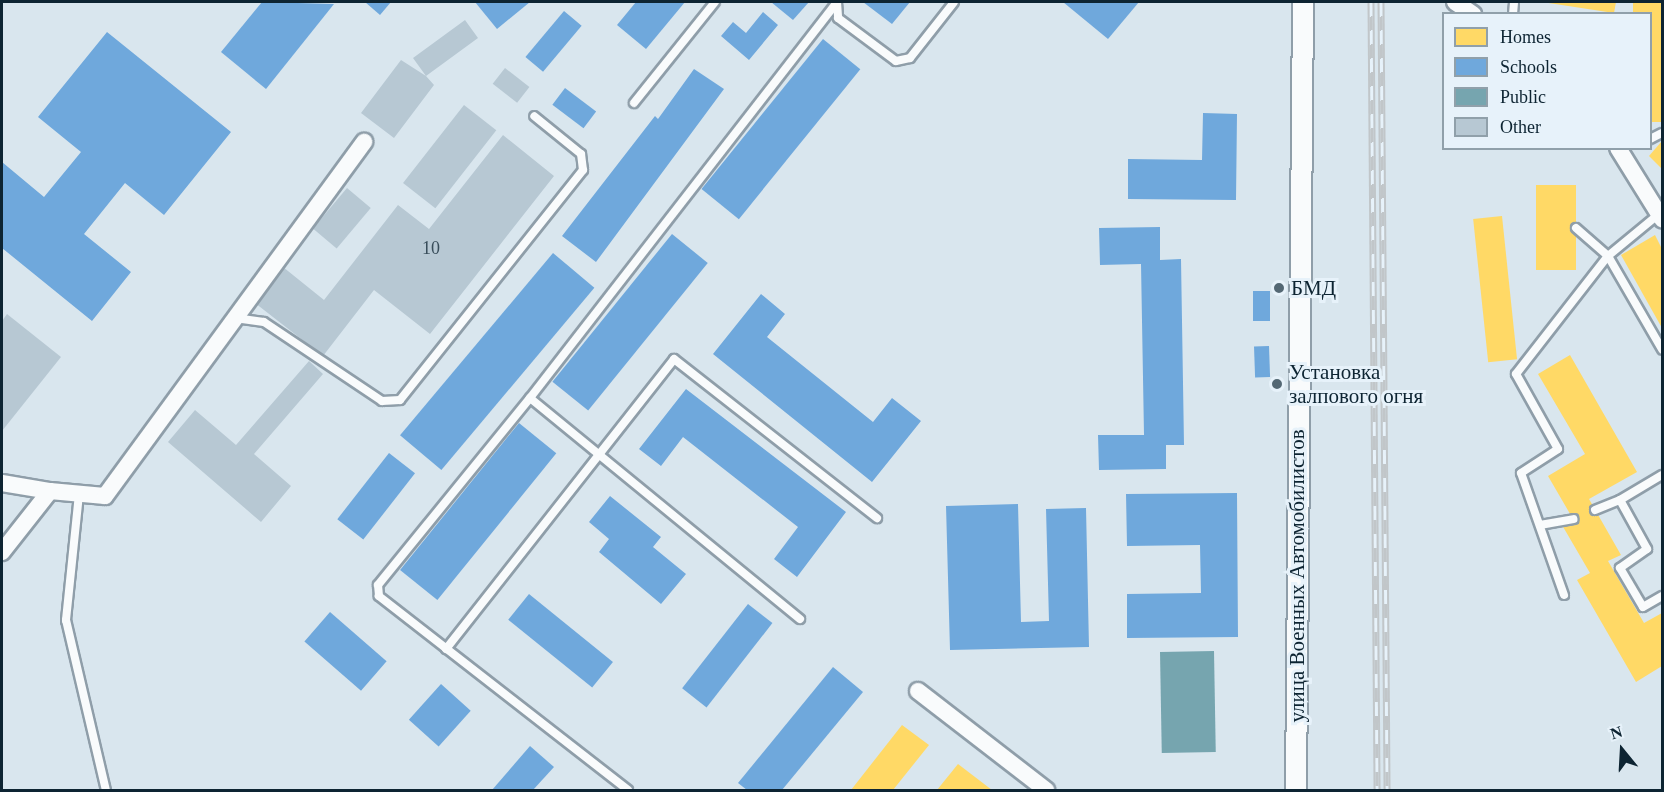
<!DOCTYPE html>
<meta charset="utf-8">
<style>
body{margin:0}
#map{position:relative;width:1664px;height:792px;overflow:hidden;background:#d9e6ee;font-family:Georgia,serif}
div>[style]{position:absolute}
.homes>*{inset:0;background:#ffd966;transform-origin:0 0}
.schools>*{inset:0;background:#6fa8dc;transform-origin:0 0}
.public>*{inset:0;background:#76a5af;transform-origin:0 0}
.building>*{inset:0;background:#b7c8d3;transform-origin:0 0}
.roads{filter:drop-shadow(2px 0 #8f9ea9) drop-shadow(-2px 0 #8f9ea9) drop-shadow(0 2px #8f9ea9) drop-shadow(0 -2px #8f9ea9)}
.service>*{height:8px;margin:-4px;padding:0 4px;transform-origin:4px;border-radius:4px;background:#f9fbfc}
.minor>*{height:16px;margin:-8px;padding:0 8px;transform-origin:8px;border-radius:8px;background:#f9fbfc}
.tertiary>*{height:20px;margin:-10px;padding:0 10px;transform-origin:10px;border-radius:10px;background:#f9fbfc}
.rail>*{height:7px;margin-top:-3.5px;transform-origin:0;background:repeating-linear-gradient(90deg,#e7f2fa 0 14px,#c1c6c9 0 28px);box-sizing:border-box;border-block:2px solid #c1c6c9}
.dots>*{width:16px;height:16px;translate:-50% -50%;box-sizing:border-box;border:3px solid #e7f2fa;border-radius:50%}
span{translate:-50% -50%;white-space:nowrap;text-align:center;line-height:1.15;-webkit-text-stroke:6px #e7f2fa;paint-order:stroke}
.number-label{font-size:18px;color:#384d5a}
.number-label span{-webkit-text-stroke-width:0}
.poi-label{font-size:21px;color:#0d2432}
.left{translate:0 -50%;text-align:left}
.street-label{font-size:21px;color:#0d2432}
.frame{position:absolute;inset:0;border:3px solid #0d2432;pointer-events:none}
.legend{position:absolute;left:1442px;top:12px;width:210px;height:138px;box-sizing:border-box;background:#e7f2fa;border:2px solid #90a0aa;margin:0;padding:8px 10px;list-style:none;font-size:18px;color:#0d2432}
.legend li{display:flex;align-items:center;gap:12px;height:30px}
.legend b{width:30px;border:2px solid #90a0aa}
.north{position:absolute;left:1592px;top:720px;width:60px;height:60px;-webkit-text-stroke:4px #e7f2fa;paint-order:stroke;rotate:342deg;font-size:16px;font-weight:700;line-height:24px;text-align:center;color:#0d2432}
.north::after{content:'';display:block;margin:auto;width:21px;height:27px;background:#0d2432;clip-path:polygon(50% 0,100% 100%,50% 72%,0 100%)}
</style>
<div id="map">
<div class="homes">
<i style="clip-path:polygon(1542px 2px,1616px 2px,1614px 13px)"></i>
<i style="clip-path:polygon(1633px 2px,1662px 2px,1662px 122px,1650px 122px,1650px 14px,1633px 14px)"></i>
<i style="clip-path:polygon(1662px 141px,1662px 169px,1649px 156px)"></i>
<i style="left:1536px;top:185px;width:40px;height:85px"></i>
<i style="left:1502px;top:216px;width:144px;height:29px;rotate:84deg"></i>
<i style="clip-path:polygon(1655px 235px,1662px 249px,1662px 328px,1621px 255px)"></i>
<i style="clip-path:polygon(1570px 355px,1637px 472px,1589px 499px,1621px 555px,1608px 561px,1644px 623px,1662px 613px,1662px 666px,1636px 682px,1577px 580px,1590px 573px,1562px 525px,1573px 519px,1548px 476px,1585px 454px,1538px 374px)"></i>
<i style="clip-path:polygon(902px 725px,929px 745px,893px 790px,851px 790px)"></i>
<i style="clip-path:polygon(958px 764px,992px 790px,937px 790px)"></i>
</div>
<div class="schools">
<i style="clip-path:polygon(262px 2px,334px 4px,266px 89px,221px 52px)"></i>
<i style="clip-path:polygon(365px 2px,391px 2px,380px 15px)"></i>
<i style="clip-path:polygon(475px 2px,530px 2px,497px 29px)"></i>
<i style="clip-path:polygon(636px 2px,685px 2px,646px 49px,617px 25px)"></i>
<i style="clip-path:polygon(771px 2px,809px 2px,793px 20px)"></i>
<i style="clip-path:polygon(863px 2px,910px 2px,892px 24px)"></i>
<i style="clip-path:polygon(1063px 2px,1139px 2px,1108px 39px)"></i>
<i style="left:564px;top:11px;width:23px;height:60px;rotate:40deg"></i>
<i style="clip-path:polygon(763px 12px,778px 25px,749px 60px,721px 36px,733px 22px,746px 33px)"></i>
<i style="clip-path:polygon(107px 32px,231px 132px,164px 215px,125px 183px,84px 234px,131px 272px,92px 321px,2px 248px,2px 162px,44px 197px,81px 152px,38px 117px)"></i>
<i style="left:823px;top:39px;width:48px;height:193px;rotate:39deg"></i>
<i style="clip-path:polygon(694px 69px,724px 89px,596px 262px,562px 236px,655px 116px,658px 119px)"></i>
<i style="left:565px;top:88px;width:39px;height:21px;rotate:37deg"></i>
<i style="clip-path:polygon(1203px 113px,1237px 114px,1236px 200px,1128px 199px,1128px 159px,1202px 160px)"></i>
<i style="clip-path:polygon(1160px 227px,1160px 260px,1181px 259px,1184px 445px,1166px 445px,1166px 469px,1099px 470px,1098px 435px,1144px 435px,1141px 264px,1100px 265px,1099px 228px)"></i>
<i style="left:672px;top:234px;width:46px;height:190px;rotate:39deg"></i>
<i style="left:553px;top:253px;width:54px;height:238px;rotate:40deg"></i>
<i style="left:1270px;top:291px;width:30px;height:17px;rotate:90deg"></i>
<i style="clip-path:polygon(761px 294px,785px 314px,767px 337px,873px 422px,892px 398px,921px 421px,872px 482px,713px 354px)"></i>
<i style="left:1269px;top:346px;width:31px;height:15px;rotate:88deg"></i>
<i style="clip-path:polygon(686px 389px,846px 512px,797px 577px,774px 559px,798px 527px,683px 437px,661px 466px,639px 449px)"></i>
<i style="left:519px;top:423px;width:48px;height:189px;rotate:39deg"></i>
<i style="left:389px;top:453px;width:33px;height:84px;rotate:38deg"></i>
<i style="clip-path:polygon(1237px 493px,1238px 637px,1127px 638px,1127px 594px,1201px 593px,1200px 545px,1127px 546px,1126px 494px)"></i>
<i style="clip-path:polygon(610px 496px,661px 537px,653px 547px,686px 574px,661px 604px,599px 552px,609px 539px,589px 522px)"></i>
<i style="clip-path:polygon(1018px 504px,1021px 622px,1049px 621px,1046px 509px,1086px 508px,1089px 647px,950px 650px,946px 506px)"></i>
<i style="left:529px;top:594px;width:108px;height:33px;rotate:39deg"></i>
<i style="left:748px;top:604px;width:31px;height:107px;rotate:38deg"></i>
<i style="left:330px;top:612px;width:75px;height:39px;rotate:41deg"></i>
<i style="clip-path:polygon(833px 667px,863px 692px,782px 790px,747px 790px,738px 783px)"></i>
<i style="left:441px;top:684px;width:40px;height:48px;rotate:42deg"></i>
<i style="clip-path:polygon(530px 746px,554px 767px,533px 790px,492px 790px)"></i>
</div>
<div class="public">
<i style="left:1214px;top:651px;width:101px;height:54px;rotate:89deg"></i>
</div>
<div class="building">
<i style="clip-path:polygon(465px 20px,478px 38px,426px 76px,434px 85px,394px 138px,361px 113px,401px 60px,426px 76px,413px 58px)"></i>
<i style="left:505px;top:68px;width:31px;height:20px;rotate:38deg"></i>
<i style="left:464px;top:105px;width:41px;height:99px;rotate:38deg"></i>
<i style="clip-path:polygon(503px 135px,554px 176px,430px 334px,374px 290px,323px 356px,255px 303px,283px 267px,324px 300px,398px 205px,429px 229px)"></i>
<i style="left:347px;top:188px;width:31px;height:53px;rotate:40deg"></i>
<i style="clip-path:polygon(7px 314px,61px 357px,2px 431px,2px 321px)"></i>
<i style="clip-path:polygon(309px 361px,323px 374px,254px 454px,291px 486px,261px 522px,168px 442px,195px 410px,236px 445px)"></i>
</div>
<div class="roads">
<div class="service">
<i style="left:837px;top:2px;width:16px;rotate:86deg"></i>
<i style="left:838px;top:18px;width:72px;rotate:36.6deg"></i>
<i style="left:896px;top:61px;width:14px;rotate:-12deg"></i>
<i style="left:910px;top:58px;width:71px;rotate:-51.8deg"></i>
<i style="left:1513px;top:14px;width:12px;rotate:-85deg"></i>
<i style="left:634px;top:103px;width:129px;rotate:-51.3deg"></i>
<i style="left:1650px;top:139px;width:13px;rotate:-27deg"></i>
<i style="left:1576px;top:228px;width:43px;rotate:41.2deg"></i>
<i style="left:1608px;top:256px;width:108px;rotate:59.9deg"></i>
<i style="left:235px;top:318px;width:29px;rotate:8deg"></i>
<i style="left:264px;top:322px;width:142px;rotate:33.8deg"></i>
<i style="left:382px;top:401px;width:18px;rotate:-3deg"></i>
<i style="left:400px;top:400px;width:294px;rotate:-51.5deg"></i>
<i style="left:583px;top:170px;width:16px;rotate:-97deg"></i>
<i style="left:581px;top:154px;width:60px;rotate:-141deg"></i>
<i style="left:530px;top:398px;width:349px;rotate:39.3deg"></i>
<i style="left:79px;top:494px;width:127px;rotate:95.9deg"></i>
<i style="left:66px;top:620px;width:175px;rotate:76.8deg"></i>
<i style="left:1620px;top:500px;width:56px;rotate:61.1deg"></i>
<i style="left:1647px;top:549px;width:33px;rotate:145deg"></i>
<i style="left:1620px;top:568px;width:45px;rotate:59.5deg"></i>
<i style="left:1643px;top:607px;width:22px;rotate:-30deg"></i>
<i style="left:1595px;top:510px;width:27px;rotate:-22deg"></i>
<i style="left:1620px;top:500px;width:49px;rotate:-30.8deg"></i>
<i style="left:1540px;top:525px;width:34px;rotate:-10deg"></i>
<i style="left:1564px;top:595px;width:129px;rotate:-109.4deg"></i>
<i style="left:1521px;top:473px;width:44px;rotate:-33deg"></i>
<i style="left:1558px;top:449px;width:86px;rotate:-119.2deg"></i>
<i style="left:1516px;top:374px;width:150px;rotate:-52.1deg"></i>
<i style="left:1608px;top:256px;width:66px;rotate:-39.5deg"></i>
<i style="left:446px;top:649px;width:369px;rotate:-51.8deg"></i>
<i style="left:674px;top:359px;width:258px;rotate:38.1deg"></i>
<i style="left:628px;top:790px;width:316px;rotate:-142.1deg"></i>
<i style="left:379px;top:596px;width:11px;rotate:-95deg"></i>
<i style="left:378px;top:585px;width:241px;rotate:-50.9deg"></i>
<i style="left:530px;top:398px;width:499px;rotate:-52.2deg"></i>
</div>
<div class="minor">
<i style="left:1455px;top:2px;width:22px;rotate:34deg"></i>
<i style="left:1618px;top:148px;width:84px;rotate:58.2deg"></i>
<i style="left:2px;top:483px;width:49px;rotate:9.5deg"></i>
<i style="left:50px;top:491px;width:78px;rotate:128.2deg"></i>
<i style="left:50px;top:491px;width:55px;rotate:5.2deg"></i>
<i style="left:105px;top:496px;width:439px;rotate:-53.8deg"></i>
<i style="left:918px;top:691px;width:162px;rotate:37.7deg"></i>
</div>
<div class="tertiary">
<i style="left:1296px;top:790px;width:788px;rotate:-89.49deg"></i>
</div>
</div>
<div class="rail">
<i style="left:1371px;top:2px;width:788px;rotate:89.56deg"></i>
<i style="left:1381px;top:2px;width:788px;rotate:89.56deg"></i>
</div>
<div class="dots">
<i style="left:1279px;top:288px;background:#546874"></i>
<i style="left:1277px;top:384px;background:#546874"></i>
</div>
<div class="number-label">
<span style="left:431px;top:248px">10</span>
</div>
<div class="poi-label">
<span class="left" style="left:1291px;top:288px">БМД</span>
<span class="left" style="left:1289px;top:384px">Установка<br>залпового огня</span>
</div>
<div class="street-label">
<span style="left:1297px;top:576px;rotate:-90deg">улица Военных Автомобилистов</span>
</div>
<div class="frame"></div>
<ul class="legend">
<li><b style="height:16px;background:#ffd966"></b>Homes</li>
<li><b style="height:16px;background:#6fa8dc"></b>Schools</li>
<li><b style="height:16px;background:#76a5af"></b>Public</li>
<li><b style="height:16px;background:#b7c8d3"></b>Other</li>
</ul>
<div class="north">N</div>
</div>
